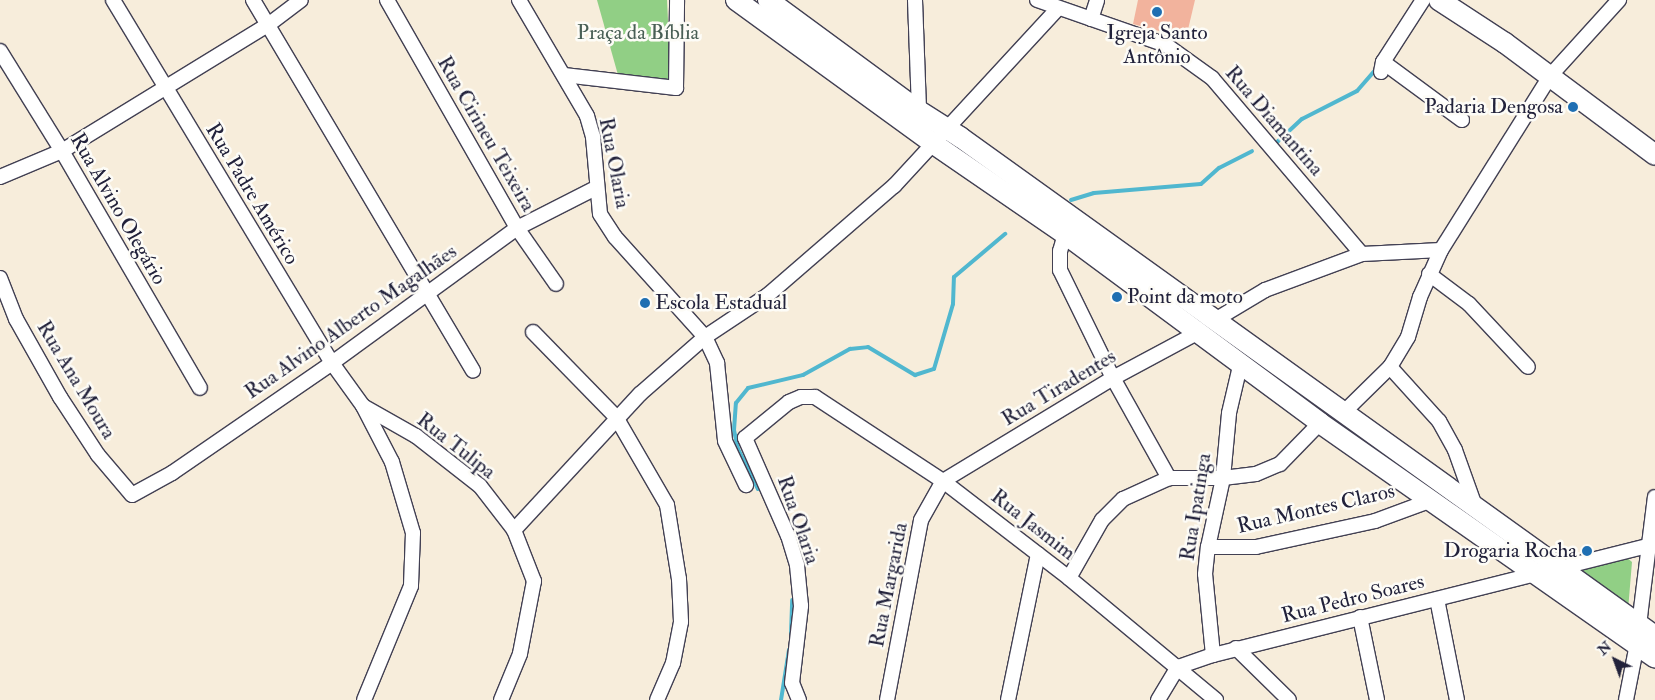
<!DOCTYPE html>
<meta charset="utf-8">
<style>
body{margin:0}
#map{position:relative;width:1655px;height:700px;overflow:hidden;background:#f7eddb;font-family:"IM FELL Double Pica",serif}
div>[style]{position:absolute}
.green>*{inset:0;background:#91cf85}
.stream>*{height:4px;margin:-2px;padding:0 2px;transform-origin:2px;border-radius:2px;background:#50b7cf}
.building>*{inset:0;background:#f2b39d}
.roads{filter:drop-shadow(1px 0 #424053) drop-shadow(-1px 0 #424053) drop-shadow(0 1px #424053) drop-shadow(0 -1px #424053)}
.street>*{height:14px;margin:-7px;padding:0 7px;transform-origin:7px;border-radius:7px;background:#fff}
.secondary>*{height:20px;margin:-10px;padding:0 10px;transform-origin:10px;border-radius:10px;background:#fff}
.dots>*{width:14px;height:14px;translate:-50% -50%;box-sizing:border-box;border:2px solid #fdfcf7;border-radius:50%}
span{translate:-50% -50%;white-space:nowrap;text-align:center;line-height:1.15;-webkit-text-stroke:5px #fdfcf7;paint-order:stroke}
.park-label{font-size:21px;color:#495f55}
.poi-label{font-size:21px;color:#22223b}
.right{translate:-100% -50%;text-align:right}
.left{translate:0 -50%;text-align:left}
.street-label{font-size:21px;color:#22223b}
.north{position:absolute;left:1590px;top:635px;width:50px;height:50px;-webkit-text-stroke:4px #fdfcf7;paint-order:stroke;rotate:318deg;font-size:14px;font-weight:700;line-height:20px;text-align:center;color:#22223b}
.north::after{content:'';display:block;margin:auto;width:18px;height:22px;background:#22223b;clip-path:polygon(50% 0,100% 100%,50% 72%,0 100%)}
</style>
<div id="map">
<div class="green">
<i style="clip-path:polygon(597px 0,667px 0,671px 83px,618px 75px)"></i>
<i style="clip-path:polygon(1625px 556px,1632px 562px,1628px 610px,1575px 573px)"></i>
</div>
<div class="stream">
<i style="left:1275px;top:144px;width:37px;rotate:-43deg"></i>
<i style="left:1302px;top:119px;width:62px;rotate:-27deg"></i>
<i style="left:1357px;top:91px;width:29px;rotate:-49deg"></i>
<i style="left:1071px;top:200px;width:24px;rotate:-17deg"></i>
<i style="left:1094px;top:193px;width:107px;rotate:-4.8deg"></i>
<i style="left:1201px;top:184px;width:24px;rotate:-42deg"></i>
<i style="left:1219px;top:168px;width:37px;rotate:-27deg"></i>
<i style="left:758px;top:489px;width:45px;rotate:-116.6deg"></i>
<i style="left:738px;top:449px;width:19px;rotate:-102deg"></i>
<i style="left:734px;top:430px;width:27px;rotate:-86deg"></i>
<i style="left:736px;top:403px;width:19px;rotate:-51deg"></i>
<i style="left:748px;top:388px;width:57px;rotate:-13.3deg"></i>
<i style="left:803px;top:375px;width:54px;rotate:-29deg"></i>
<i style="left:850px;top:349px;width:18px;rotate:-6deg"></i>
<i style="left:868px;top:347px;width:55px;rotate:30.8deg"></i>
<i style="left:915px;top:375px;width:20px;rotate:-18deg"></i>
<i style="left:934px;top:369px;width:68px;rotate:-73.7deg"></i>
<i style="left:953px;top:304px;width:27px;rotate:-88deg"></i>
<i style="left:954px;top:277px;width:67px;rotate:-40.1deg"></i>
<i style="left:791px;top:634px;width:34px;rotate:-88deg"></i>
<i style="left:781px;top:700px;width:51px;rotate:-80.9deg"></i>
</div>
<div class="building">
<i style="clip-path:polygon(1138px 0,1195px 0,1186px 38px,1133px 24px)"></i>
</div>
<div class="roads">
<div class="street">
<i style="left:113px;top:0;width:424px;rotate:58.9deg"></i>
<i style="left:332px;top:363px;width:53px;rotate:54.2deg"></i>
<i style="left:363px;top:406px;width:63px;rotate:62.6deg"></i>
<i style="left:392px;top:462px;width:74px;rotate:73.5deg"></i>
<i style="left:413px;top:533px;width:53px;rotate:92.2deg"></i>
<i style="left:411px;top:586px;width:123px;rotate:112.4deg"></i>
<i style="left:253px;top:0;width:431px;rotate:59.3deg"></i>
<i style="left:387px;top:0;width:262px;rotate:60.3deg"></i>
<i style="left:517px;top:228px;width:68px;rotate:55.1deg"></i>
<i style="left:519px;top:0;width:134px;rotate:59.6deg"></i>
<i style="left:587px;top:116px;width:22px;rotate:74deg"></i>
<i style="left:593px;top:137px;width:77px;rotate:84.8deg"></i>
<i style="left:600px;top:214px;width:27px;rotate:57deg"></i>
<i style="left:615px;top:237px;width:135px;rotate:48deg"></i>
<i style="left:705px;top:337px;width:29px;rotate:65deg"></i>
<i style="left:717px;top:363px;width:78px;rotate:84.1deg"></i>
<i style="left:725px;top:441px;width:49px;rotate:64.5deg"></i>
<i style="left:915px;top:0;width:111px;rotate:87.9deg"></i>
<i style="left:1037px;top:0;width:137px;rotate:19.2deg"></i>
<i style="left:1166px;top:45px;width:57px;rotate:35.7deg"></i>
<i style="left:1212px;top:78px;width:231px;rotate:49.6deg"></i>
<i style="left:1362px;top:254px;width:79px;rotate:-2.9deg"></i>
<i style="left:1091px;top:19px;width:20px;rotate:-72deg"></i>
<i style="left:0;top:51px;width:118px;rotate:58.2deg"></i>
<i style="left:62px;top:151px;width:274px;rotate:59.8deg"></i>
<i style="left:1383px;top:62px;width:98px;rotate:36.3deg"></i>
<i style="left:1381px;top:72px;width:10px;rotate:-79deg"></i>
<i style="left:1383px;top:62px;width:74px;rotate:-57.2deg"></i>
<i style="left:564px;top:75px;width:113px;rotate:6.6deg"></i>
<i style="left:676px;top:88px;width:88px;rotate:-89.3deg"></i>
<i style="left:0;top:177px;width:67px;rotate:-22.8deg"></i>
<i style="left:62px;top:151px;width:241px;rotate:-31.5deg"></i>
<i style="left:268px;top:25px;width:41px;rotate:-37.1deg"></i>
<i style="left:1065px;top:234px;width:18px;rotate:106deg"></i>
<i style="left:1060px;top:251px;width:19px;rotate:90deg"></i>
<i style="left:1060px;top:270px;width:120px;rotate:63.9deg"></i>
<i style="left:1113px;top:378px;width:115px;rotate:60.8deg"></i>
<i style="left:1429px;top:274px;width:50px;rotate:36.9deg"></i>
<i style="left:1469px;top:304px;width:86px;rotate:46.9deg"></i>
<i style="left:0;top:278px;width:44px;rotate:68.7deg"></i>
<i style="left:16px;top:319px;width:90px;rotate:60.6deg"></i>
<i style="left:60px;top:397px;width:69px;rotate:56.8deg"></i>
<i style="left:98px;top:455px;width:52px;rotate:49.6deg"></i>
<i style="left:132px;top:495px;width:46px;rotate:-28.8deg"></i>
<i style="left:172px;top:473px;width:194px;rotate:-34.5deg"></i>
<i style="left:332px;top:363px;width:229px;rotate:-36.1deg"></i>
<i style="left:517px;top:228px;width:89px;rotate:-26.9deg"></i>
<i style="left:1215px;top:320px;width:58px;rotate:-31deg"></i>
<i style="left:1265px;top:290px;width:103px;rotate:-20.4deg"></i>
<i style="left:533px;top:332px;width:119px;rotate:45.7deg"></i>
<i style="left:616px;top:417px;width:102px;rotate:59.9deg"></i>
<i style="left:667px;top:505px;width:75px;rotate:80.8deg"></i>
<i style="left:679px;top:579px;width:43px;rotate:87.3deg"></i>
<i style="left:681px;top:622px;width:42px;rotate:101deg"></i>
<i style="left:673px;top:663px;width:40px;rotate:113.4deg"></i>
<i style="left:1390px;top:367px;width:73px;rotate:47.8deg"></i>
<i style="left:1439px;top:421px;width:33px;rotate:61deg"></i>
<i style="left:1455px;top:450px;width:59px;rotate:70.3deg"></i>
<i style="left:363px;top:406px;width:61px;rotate:29.5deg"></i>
<i style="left:416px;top:436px;width:81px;rotate:38deg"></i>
<i style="left:480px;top:486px;width:56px;rotate:52.3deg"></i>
<i style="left:514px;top:530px;width:55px;rotate:68.6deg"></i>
<i style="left:534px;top:581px;width:74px;rotate:100.9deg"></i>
<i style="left:520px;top:654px;width:50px;rotate:112.4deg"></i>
<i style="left:1342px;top:414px;width:67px;rotate:-44.4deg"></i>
<i style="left:1390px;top:367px;width:35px;rotate:-59deg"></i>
<i style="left:1408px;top:337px;width:42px;rotate:-73.3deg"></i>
<i style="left:1420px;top:297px;width:51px;rotate:-65.9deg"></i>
<i style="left:1441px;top:250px;width:205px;rotate:-57.9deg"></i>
<i style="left:1550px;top:76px;width:103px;rotate:-47.8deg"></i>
<i style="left:514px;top:530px;width:185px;rotate:-47.2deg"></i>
<i style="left:640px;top:394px;width:86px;rotate:-41.2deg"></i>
<i style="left:705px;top:337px;width:76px;rotate:-33.7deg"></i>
<i style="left:768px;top:295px;width:167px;rotate:-40.9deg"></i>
<i style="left:894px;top:186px;width:242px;rotate:-47.3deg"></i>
<i style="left:1208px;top:547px;width:48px"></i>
<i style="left:1256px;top:547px;width:122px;rotate:-12.3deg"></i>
<i style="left:1375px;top:521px;width:61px;rotate:-20.2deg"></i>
<i style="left:1069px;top:578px;width:67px;rotate:-60.4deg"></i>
<i style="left:1102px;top:520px;width:30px;rotate:-45deg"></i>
<i style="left:1123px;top:499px;width:51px;rotate:-24.5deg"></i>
<i style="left:1169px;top:478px;width:54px"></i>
<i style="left:1223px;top:478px;width:33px;rotate:-7deg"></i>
<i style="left:1256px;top:474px;width:26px;rotate:-23deg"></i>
<i style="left:1280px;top:464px;width:57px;rotate:-45.7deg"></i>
<i style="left:1437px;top:599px;width:103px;rotate:78.8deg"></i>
<i style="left:1360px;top:617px;width:85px;rotate:78.4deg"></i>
<i style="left:1639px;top:625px;width:129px;rotate:-82.9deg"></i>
<i style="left:1236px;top:648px;width:74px;rotate:44.5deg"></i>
<i style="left:1213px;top:655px;width:81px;rotate:-95.6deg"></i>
<i style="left:1205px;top:574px;width:27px;rotate:-84deg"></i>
<i style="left:1208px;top:547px;width:71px;rotate:-77.7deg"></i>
<i style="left:1223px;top:478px;width:65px;rotate:-84.7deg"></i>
<i style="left:1229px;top:413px;width:48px;rotate:-76.8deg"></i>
<i style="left:799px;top:700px;width:18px;rotate:-112deg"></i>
<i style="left:792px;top:683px;width:78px;rotate:-83.3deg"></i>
<i style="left:801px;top:606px;width:41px;rotate:-95.6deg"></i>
<i style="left:797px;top:565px;width:30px;rotate:-107deg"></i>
<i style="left:788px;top:536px;width:107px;rotate:-113.7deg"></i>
<i style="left:745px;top:438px;width:57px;rotate:-39.3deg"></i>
<i style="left:789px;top:402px;width:13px;rotate:-23deg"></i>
<i style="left:801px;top:397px;width:14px"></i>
<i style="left:815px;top:397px;width:153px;rotate:33.3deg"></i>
<i style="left:943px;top:481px;width:159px;rotate:37.6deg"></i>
<i style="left:1069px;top:578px;width:191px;rotate:39.7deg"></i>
<i style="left:887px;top:700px;width:183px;rotate:-79.3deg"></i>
<i style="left:921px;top:520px;width:45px;rotate:-60.6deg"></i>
<i style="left:943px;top:481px;width:199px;rotate:-31.2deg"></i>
<i style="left:1113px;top:378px;width:95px;rotate:-28.2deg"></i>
<i style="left:1008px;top:700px;width:149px;rotate:-78.4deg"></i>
<i style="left:1158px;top:700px;width:39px;rotate:-59deg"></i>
<i style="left:1178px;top:667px;width:37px;rotate:-19deg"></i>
<i style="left:1213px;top:655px;width:456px;rotate:-14.1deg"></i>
<i style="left:1626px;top:700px;width:57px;rotate:-78.9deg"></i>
</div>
<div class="secondary">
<i style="left:736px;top:0;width:245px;rotate:36deg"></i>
<i style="left:934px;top:144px;width:159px;rotate:34.5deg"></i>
<i style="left:1065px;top:234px;width:317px;rotate:36.5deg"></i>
<i style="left:1320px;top:423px;width:409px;rotate:35deg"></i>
<i style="left:768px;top:0;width:187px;rotate:36.3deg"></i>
<i style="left:919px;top:111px;width:49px;rotate:32.4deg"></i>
<i style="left:960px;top:137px;width:856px;rotate:35.68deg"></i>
<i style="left:1439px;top:0;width:79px;rotate:33.1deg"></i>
<i style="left:1505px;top:43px;width:187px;rotate:36.7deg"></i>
</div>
</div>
<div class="dots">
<i style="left:1157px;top:12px;background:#1f6fb2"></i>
<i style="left:1573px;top:107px;background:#1f6fb2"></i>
<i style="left:1117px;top:297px;background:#1f6fb2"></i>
<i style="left:645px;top:303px;background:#1f6fb2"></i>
<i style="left:1587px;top:551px;background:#1f6fb2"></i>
</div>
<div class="park-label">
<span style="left:638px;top:33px">Praça da Bíblia</span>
</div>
<div class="poi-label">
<span style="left:1157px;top:45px">Igreja Santo<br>Antônio</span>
<span class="right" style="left:1563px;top:107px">Padaria Dengosa</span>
<span class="left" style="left:1127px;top:297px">Point da moto</span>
<span class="left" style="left:655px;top:303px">Escola Estadual</span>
<span class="right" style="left:1577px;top:551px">Drogaria Rocha</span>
</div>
<div class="street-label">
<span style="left:1274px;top:121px;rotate:49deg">Rua Diamantina</span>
<span style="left:486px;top:134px;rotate:60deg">Rua Cirineu Teixeira</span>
<span style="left:614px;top:163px;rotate:79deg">Rua Olaria</span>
<span style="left:252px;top:194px;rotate:59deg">Rua Padre Américo</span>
<span style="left:118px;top:209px;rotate:60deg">Rua Alvino Olegário</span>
<span style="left:351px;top:322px;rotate:-35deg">Rua Alvino Alberto Magalhães</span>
<span style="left:76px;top:380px;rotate:59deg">Rua Ana Moura</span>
<span style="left:1059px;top:388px;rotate:-31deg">Rua Tiradentes</span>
<span style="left:456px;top:446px;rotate:38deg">Rua Tulipa</span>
<span style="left:1196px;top:507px;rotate:-81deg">Rua Ipatinga</span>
<span style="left:1316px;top:509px;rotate:-13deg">Rua Montes Claros</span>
<span style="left:798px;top:520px;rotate:71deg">Rua Olaria</span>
<span style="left:1033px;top:525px;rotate:38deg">Rua Jasmim</span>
<span style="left:889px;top:585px;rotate:-79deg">Rua Margarida</span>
<span style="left:1353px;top:599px;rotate:-14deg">Rua Pedro Soares</span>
</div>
<div class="north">N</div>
</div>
